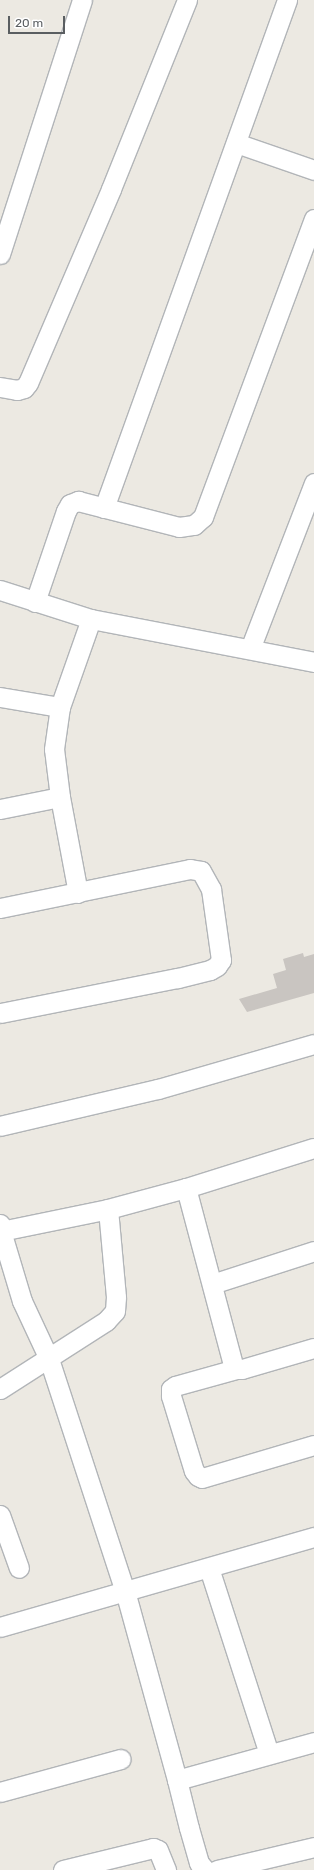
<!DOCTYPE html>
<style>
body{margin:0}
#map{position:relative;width:314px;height:1870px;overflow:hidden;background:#ece9e2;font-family:Rubik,sans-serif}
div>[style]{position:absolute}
.building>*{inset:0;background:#c9c5c1}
.roads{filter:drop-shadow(1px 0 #b2b5b8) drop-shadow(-1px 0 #b2b5b8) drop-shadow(0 1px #b2b5b8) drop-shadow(0 -1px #b2b5b8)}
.street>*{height:19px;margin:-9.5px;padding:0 9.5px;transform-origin:9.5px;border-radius:9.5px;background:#fff}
span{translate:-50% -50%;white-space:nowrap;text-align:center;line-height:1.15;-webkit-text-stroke:4px #fff;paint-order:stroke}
.scale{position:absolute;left:8px;top:16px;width:57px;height:18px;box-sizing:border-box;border:2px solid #5a5e61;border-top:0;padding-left:5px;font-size:12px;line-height:14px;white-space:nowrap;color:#5a5e61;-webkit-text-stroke:3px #fff;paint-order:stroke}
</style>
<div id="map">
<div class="building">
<i style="clip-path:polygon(303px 953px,304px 957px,314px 954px,314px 993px,247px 1012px,239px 999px,277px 988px,273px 974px,286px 970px,283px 959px)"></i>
</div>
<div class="roads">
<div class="street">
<i style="left:236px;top:143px;width:83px;rotate:19.1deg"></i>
<i style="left:0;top:254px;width:267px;rotate:-72.1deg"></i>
<i style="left:0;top:387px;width:17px;rotate:10deg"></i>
<i style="left:17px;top:390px;width:7px;rotate:-16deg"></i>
<i style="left:24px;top:388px;width:6px;rotate:-51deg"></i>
<i style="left:28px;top:383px;width:211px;rotate:-66.8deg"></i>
<i style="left:111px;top:189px;width:204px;rotate:-68.1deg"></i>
<i style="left:104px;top:508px;width:540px;rotate:-70.19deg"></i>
<i style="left:0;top:590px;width:96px;rotate:17.7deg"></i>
<i style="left:91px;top:619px;width:227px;rotate:10.9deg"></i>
<i style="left:35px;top:602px;width:96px;rotate:-71.2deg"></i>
<i style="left:66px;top:511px;width:8px;rotate:-60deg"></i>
<i style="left:70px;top:504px;width:9px;rotate:-21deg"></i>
<i style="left:78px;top:501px;width:104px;rotate:14.4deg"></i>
<i style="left:179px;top:527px;width:15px;rotate:-8deg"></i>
<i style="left:194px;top:525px;width:12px;rotate:-42deg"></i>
<i style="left:203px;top:517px;width:318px;rotate:-69.6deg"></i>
<i style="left:250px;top:649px;width:178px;rotate:-68.9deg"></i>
<i style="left:0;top:697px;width:61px;rotate:9.5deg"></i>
<i style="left:0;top:809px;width:61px;rotate:-11.3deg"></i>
<i style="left:78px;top:893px;width:98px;rotate:-100.6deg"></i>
<i style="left:60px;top:797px;width:48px;rotate:-97.1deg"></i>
<i style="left:54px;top:749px;width:42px;rotate:-81.9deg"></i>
<i style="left:60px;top:707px;width:93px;rotate:-70.6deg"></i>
<i style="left:0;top:908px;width:194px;rotate:-11.6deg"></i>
<i style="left:190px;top:869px;width:11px;rotate:10deg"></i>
<i style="left:201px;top:871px;width:21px;rotate:61deg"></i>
<i style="left:211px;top:889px;width:72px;rotate:82deg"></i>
<i style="left:221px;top:960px;width:7px;rotate:124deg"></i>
<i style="left:217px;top:966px;width:8px;rotate:150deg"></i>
<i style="left:210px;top:970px;width:34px;rotate:166deg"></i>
<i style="left:177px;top:978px;width:180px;rotate:168.8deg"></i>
<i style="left:0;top:1126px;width:162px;rotate:-13.2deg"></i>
<i style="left:158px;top:1089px;width:162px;rotate:-16.1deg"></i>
<i style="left:186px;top:1188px;width:183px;rotate:75.1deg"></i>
<i style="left:233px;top:1365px;width:5px;rotate:53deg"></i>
<i style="left:236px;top:1369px;width:6px"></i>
<i style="left:242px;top:1369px;width:75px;rotate:-16.3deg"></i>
<i style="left:0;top:1224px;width:7px;rotate:82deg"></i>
<i style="left:1px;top:1231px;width:109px;rotate:-11.6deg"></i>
<i style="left:108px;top:1209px;width:81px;rotate:-15.1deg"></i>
<i style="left:186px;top:1188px;width:134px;rotate:-17.4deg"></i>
<i style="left:1px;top:1231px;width:73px;rotate:73.3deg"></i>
<i style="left:22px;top:1301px;width:64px;rotate:65deg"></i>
<i style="left:49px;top:1359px;width:244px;rotate:71.9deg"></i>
<i style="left:125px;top:1591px;width:196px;rotate:74.6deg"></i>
<i style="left:177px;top:1780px;width:49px;rotate:76deg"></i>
<i style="left:189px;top:1828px;width:36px;rotate:74deg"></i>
<i style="left:199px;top:1863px;width:9px;rotate:49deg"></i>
<i style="left:212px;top:1284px;width:107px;rotate:-17.9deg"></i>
<i style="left:236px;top:1369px;width:63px;rotate:164.4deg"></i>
<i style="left:175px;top:1386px;width:5px;rotate:143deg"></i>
<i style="left:171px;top:1389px;width:7px;rotate:90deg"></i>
<i style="left:171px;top:1396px;width:78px;rotate:73deg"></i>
<i style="left:194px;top:1471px;width:6px;rotate:51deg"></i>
<i style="left:198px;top:1476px;width:4px;rotate:27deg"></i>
<i style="left:202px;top:1478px;width:117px;rotate:-16.4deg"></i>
<i style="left:0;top:1389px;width:126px;rotate:-32.7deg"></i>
<i style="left:106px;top:1321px;width:13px;rotate:-48deg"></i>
<i style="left:115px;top:1311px;width:14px;rotate:-86deg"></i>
<i style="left:116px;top:1297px;width:88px;rotate:-95.2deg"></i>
<i style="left:0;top:1515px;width:56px;rotate:70.3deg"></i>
<i style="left:209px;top:1568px;width:195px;rotate:72.1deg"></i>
<i style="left:0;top:1627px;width:327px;rotate:-16deg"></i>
<i style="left:177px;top:1780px;width:142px;rotate:-15.5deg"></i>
<i style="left:0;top:1792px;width:125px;rotate:-15.3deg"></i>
<i style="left:63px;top:1870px;width:93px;rotate:-13.7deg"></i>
<i style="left:153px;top:1848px;width:5px;rotate:22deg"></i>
<i style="left:158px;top:1850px;width:22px;rotate:68deg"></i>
<i style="left:217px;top:1870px;width:100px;rotate:-13.3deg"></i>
</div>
</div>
<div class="scale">20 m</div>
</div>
